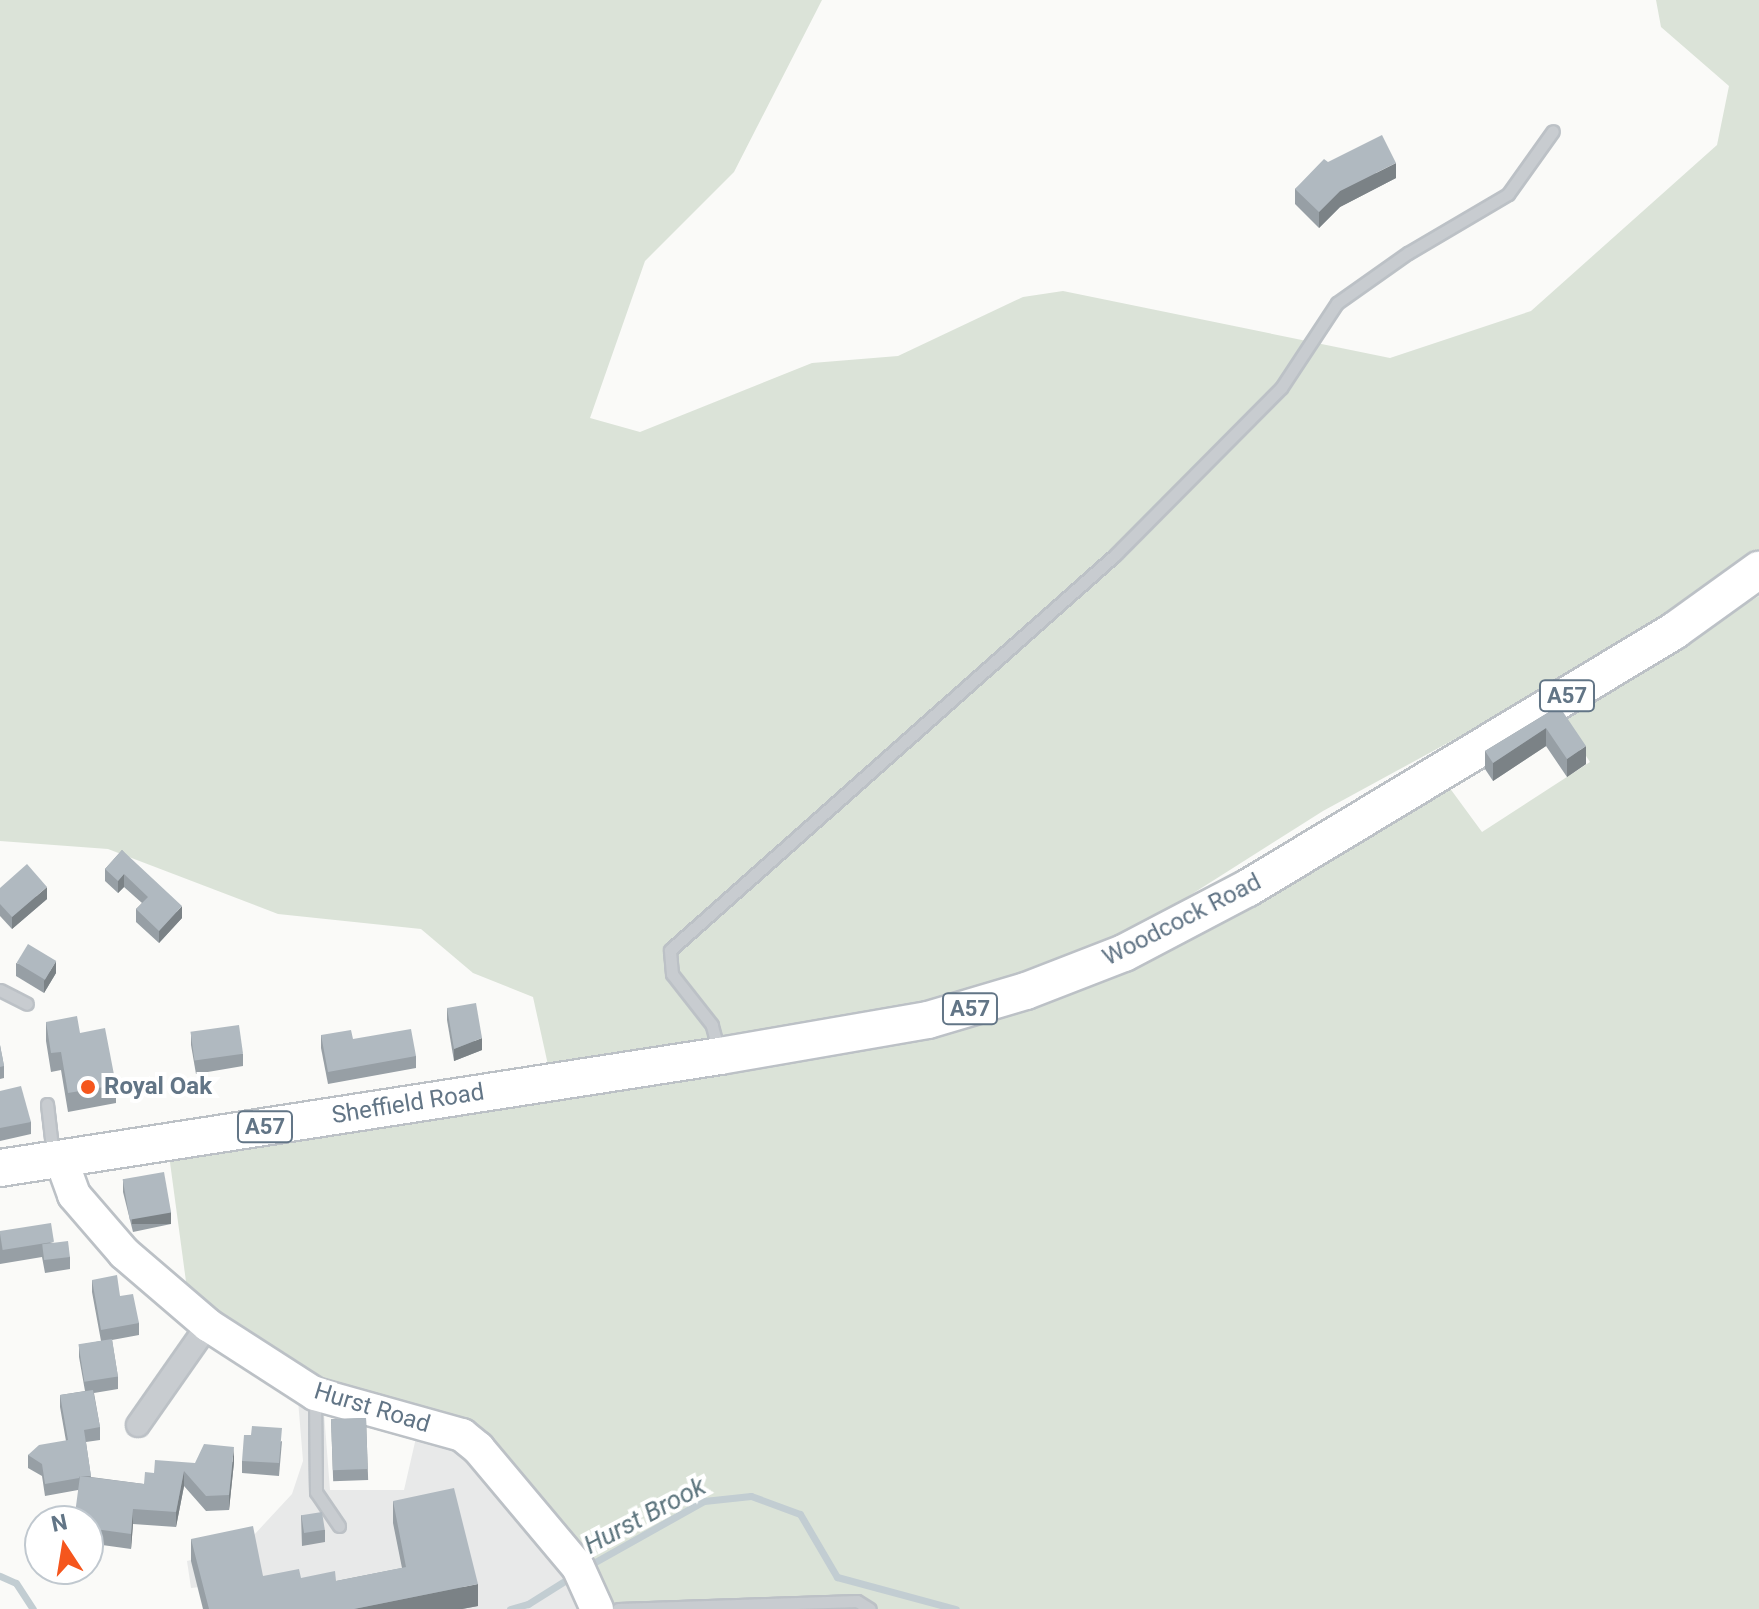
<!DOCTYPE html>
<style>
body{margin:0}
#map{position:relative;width:1759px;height:1609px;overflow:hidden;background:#fafaf8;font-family:Roboto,sans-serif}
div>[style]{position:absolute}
.built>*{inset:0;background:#e8e9e9}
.green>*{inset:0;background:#dbe3d8}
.stream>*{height:7px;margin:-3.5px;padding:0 3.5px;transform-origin:3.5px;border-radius:3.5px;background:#c2cdd2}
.roads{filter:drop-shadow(2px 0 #bcc1c6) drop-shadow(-2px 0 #bcc1c6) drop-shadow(0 2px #bcc1c6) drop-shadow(0 -2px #bcc1c6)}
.lane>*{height:11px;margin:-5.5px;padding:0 5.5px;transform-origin:5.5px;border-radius:5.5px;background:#c8ccd0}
.street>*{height:22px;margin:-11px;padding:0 11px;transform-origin:11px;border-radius:11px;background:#c8ccd0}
.secondary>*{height:32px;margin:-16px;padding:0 16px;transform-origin:16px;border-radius:16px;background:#fff}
.primary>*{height:36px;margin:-18px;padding:0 18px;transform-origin:18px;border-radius:18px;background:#fff}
.wall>*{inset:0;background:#979fa5;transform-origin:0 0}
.shaded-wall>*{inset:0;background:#7b8286;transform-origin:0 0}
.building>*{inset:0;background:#b0b9c0;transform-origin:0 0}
.dots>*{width:22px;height:22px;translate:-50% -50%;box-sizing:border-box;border:4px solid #fff;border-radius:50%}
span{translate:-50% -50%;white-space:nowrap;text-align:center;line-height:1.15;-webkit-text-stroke:8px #fff;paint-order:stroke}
.shield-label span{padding:2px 6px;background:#fff;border:2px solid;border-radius:6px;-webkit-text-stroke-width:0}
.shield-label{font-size:22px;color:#627586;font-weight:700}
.street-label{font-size:24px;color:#627586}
.poi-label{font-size:24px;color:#627586;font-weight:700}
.left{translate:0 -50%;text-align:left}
.water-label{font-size:26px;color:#5d757e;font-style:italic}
.north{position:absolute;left:24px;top:1505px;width:80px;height:80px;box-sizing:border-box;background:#fff;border:2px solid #c0c8cf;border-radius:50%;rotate:348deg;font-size:22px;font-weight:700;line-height:32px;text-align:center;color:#627586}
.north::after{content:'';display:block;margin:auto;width:28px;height:36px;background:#f5561d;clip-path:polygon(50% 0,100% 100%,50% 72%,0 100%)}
</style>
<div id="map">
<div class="built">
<i style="clip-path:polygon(298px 1400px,324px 1413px,330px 1490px,404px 1490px,418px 1429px,472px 1457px,571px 1574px,588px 1609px,204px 1609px,200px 1587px,191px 1588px,187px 1561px,254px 1545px,253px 1536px,292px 1494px,303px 1461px)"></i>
</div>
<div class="green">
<i style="clip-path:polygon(0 0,822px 0,734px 172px,645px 261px,590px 418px,640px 432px,812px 363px,898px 356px,1023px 297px,1063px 291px,1390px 358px,1531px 311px,1717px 145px,1729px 86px,1661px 27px,1656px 0,1759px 0,1759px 555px,1556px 684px,1323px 811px,1118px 941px,918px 1007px,548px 1065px,533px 997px,473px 973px,421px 929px,278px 914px,108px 849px,0 841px)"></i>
<i style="clip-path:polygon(1759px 596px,1759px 1609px,611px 1609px,505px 1462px,314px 1378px,187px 1289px,169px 1155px,914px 1041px,1121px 973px,1449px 787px,1482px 832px,1590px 762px,1560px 716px)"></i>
</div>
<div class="stream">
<i style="left:588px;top:1566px;width:133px;rotate:-29.3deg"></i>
<i style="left:704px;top:1501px;width:47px;rotate:-6.1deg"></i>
<i style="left:751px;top:1496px;width:52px;rotate:20.2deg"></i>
<i style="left:800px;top:1514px;width:73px;rotate:59.6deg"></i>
<i style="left:837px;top:1577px;width:123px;rotate:15.1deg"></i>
<i style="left:0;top:1576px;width:17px;rotate:24deg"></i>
<i style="left:16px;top:1583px;width:31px;rotate:57deg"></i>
<i style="left:510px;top:1609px;width:19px;rotate:-16deg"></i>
<i style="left:528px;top:1604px;width:54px;rotate:-32.2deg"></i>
</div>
<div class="roads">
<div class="lane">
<i style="left:0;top:990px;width:30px;rotate:27deg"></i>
<i style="left:719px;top:1052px;width:28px;rotate:-105deg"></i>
<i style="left:712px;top:1025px;width:65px;rotate:-128.1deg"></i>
<i style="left:672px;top:974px;width:24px;rotate:-95deg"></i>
<i style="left:670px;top:950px;width:595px;rotate:-41.59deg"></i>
<i style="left:1115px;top:555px;width:235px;rotate:-45.2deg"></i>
<i style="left:1281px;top:388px;width:102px;rotate:-56.6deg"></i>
<i style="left:1337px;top:303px;width:87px;rotate:-35.2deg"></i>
<i style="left:1408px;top:253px;width:116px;rotate:-30.5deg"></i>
<i style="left:1508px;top:194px;width:77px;rotate:-54.5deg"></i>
<i style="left:47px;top:1104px;width:52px;rotate:83.4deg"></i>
<i style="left:315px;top:1398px;width:94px;rotate:89.4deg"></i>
<i style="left:316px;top:1492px;width:41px;rotate:55.9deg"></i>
<i style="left:618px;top:1609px;width:239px;rotate:-1.9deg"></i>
<i style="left:857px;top:1601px;width:15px;rotate:32deg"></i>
</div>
<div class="street">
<i style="left:138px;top:1425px;width:122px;rotate:-55deg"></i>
</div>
<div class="secondary">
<i style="left:61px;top:1159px;width:38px;rotate:70deg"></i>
<i style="left:74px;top:1195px;width:77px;rotate:49.2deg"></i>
<i style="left:124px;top:1253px;width:111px;rotate:40.6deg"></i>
<i style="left:208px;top:1325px;width:127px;rotate:32.8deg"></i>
<i style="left:315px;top:1394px;width:153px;rotate:15.6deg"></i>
<i style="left:462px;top:1435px;width:21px;rotate:39deg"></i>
<i style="left:478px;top:1448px;width:155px;rotate:50deg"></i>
<i style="left:578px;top:1567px;width:46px;rotate:65.7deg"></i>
</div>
<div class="primary">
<i style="left:0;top:1168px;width:729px;rotate:-8.84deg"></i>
<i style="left:720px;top:1056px;width:211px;rotate:-9.8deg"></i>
<i style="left:928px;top:1020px;width:102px;rotate:-16.5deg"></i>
<i style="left:1026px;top:991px;width:105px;rotate:-21.2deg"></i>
<i style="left:1124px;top:953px;width:140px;rotate:-27.7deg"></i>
<i style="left:1248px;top:888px;width:498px;rotate:-31.1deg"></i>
<i style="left:1674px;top:631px;width:105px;rotate:-35.7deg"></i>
</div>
</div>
<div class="wall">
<i style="clip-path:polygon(1328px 162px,1396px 178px,1340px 207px,1319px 228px,1295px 204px,1295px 189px)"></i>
<i style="clip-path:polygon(1559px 706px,1586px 764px,1567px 777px,1546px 746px,1493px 781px,1485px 769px,1485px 751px)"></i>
<i style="clip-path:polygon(122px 850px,182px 918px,159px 943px,136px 922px,136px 909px,142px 903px,124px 887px,118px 893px,105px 881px,105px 869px)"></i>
<i style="clip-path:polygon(0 888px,47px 899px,12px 929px,0 916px)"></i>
<i style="clip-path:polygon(16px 963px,56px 973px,44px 993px,16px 976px)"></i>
<i style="clip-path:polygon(447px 1008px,482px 1050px,454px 1061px,447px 1020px)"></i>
<i style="clip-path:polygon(46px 1022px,80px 1033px,116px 1085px,116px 1103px,68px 1112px,61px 1070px,51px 1072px,46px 1041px)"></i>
<i style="clip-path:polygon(191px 1032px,243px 1054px,243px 1066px,196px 1074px,191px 1045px)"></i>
<i style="clip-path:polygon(321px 1035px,353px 1039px,416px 1056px,416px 1068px,328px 1084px,321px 1048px)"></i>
<i style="clip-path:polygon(0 1045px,4px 1066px,4px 1078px,0 1079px)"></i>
<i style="clip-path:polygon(0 1091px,31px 1122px,31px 1134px,0 1141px)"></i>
<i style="clip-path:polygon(123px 1179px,171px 1224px,133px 1232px,123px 1192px)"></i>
<i style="clip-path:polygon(0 1231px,54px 1243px,70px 1257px,70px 1269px,45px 1273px,42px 1257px,0 1264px)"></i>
<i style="clip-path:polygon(92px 1280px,120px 1296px,139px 1323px,139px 1335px,112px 1340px,118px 1377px,118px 1389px,94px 1393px,100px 1427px,100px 1440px,86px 1442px,91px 1477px,144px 1484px,154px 1473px,195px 1463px,234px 1462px,229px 1510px,206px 1511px,184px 1486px,176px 1527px,133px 1524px,131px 1549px,95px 1544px,94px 1554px,88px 1553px,88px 1521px,78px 1490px,45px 1496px,42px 1476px,28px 1468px,28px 1455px,66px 1441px,60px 1407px,60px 1395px,85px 1391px,79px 1357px,79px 1345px,101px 1341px,92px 1292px)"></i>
<i style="left:366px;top:1418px;width:62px;height:35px;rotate:88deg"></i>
<i style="clip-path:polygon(282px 1441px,279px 1476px,242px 1473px,242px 1461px)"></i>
<i style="clip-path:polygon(393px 1501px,478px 1606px,462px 1609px,203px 1609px,191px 1561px,191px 1539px,263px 1576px,301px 1578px,336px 1581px,402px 1568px,393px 1523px)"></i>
<i style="clip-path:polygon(301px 1515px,325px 1530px,325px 1542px,302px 1546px)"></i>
</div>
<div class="shaded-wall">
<i style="clip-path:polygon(1396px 163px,1396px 178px,1340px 207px,1319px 228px,1319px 212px,1340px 191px)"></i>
<i style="clip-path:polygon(1546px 728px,1546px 746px,1493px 781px,1493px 763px)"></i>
<i style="clip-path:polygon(1586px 746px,1586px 764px,1567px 777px,1567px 759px)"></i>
<i style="clip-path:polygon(124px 874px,124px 887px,118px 893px,118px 881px)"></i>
<i style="clip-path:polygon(47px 887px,47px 899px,12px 929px,12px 917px)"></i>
<i style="clip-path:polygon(182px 906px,182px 918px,159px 943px,159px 931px)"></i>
<i style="clip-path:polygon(56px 961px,56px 973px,44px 993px,44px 981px)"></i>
<i style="clip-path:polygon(482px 1038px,482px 1050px,454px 1061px,454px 1049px)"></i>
<i style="left:171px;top:1212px;width:12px;height:39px;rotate:90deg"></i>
<i style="clip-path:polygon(234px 1447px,234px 1462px,229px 1510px,229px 1495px)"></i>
<i style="clip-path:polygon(184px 1471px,184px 1486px,176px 1527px,176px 1512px)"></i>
<i style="clip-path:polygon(133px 1509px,133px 1524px,131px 1549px,131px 1534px)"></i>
<i style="clip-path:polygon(478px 1584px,478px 1606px,462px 1609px,354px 1609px)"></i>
</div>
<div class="building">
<i style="clip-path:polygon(1382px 135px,1396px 163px,1340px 191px,1319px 212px,1295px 189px,1324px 159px,1328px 162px)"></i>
<i style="clip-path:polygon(1559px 706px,1586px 746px,1567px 759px,1546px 728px,1493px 763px,1485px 751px)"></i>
<i style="clip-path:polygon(122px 850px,182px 906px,159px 931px,136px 909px,148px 897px,124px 874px,118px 881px,105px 869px)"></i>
<i style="clip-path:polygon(27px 864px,47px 887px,12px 917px,0 904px,0 888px)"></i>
<i style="left:28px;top:944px;width:33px;height:22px;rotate:31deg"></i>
<i style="clip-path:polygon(476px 1003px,482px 1038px,454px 1049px,447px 1008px)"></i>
<i style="clip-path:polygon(77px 1016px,80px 1033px,105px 1028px,116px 1085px,68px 1093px,61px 1052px,51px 1053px,46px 1022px)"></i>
<i style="left:239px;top:1025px;width:29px;height:49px;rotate:82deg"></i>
<i style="clip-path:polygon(411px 1029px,416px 1056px,328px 1072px,321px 1035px,351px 1030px,353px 1039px)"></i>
<i style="clip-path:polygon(0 1045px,4px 1066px,0 1067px)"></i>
<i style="clip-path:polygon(21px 1086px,31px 1122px,0 1128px,0 1091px)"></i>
<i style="left:164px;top:1172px;width:41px;height:42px;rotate:80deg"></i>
<i style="left:51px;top:1223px;width:19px;height:52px;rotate:81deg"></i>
<i style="left:68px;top:1241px;width:16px;height:26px;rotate:83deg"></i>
<i style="clip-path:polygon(117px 1275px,120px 1296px,133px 1294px,139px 1323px,101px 1330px,92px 1280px)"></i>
<i style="left:112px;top:1339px;width:38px;height:34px;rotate:81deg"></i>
<i style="clip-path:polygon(93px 1390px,100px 1427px,84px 1430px,91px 1476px,80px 1476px,79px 1478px,45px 1484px,42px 1464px,28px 1455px,39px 1445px,68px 1440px,60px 1395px)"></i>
<i style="left:366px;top:1418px;width:51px;height:35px;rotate:88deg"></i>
<i style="clip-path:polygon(252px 1426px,282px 1428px,279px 1463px,242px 1461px,244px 1435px,251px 1435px)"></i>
<i style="clip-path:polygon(204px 1444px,234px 1447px,229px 1495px,206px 1496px,184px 1471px,176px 1512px,133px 1509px,131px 1534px,95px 1529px,94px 1539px,88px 1538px,88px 1521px,74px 1521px,80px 1476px,144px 1484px,145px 1472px,154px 1473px,155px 1460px,195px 1463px)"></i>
<i style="clip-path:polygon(454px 1488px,478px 1584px,354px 1609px,209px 1609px,191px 1539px,253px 1526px,263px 1576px,299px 1569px,301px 1578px,335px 1571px,336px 1581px,406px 1567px,393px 1501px)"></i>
<i style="left:322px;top:1512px;width:18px;height:21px;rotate:81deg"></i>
</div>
<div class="dots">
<i style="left:88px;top:1087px;background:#f5561d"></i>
</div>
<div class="shield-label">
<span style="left:1567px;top:696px">A57</span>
<span style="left:970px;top:1009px">A57</span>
<span style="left:265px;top:1127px">A57</span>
</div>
<div class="street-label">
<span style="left:1182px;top:920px;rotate:-27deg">Woodcock Road</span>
<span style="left:408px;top:1104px;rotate:-9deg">Sheffield Road</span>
<span style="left:372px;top:1408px;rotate:17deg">Hurst Road</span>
</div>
<div class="poi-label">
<span class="left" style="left:104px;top:1087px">Royal Oak</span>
</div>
<div class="water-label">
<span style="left:645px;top:1516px;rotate:-28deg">Hurst Brook</span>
</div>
<div class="north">N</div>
</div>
